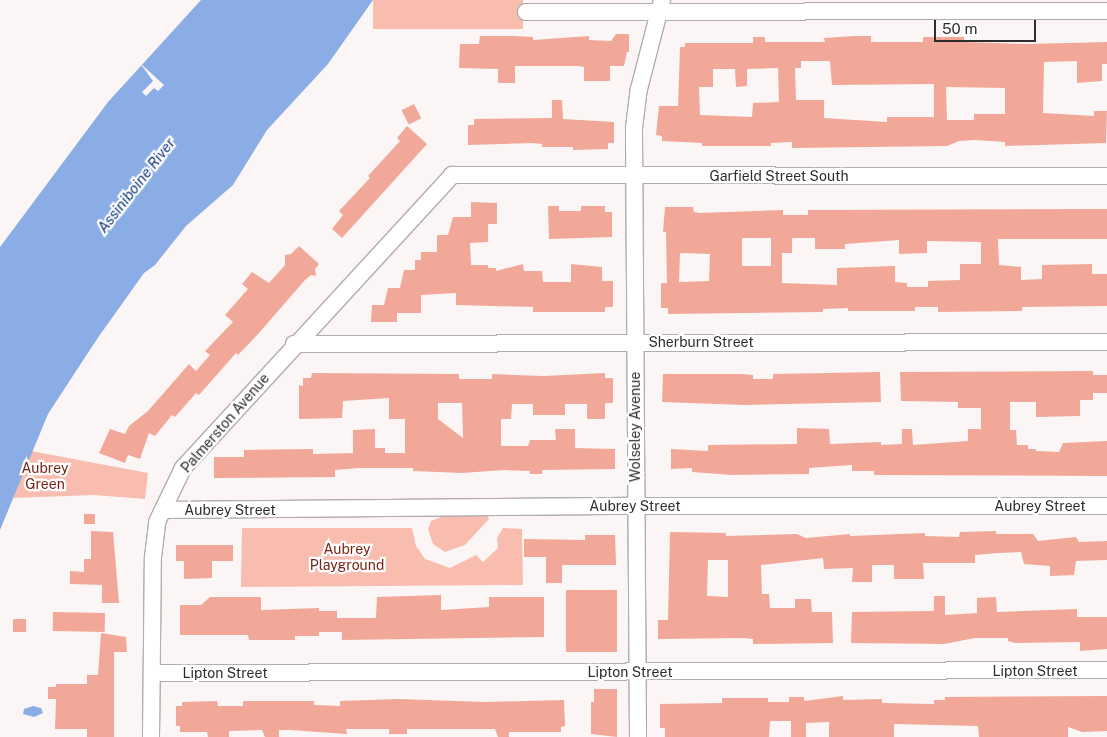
<!DOCTYPE html>
<style>
body{margin:0}
#map{position:relative;width:1107px;height:737px;overflow:hidden;background:#fbf6f5;font-family:"Public Sans",sans-serif}
div>[style]{position:absolute}
.green>*{inset:0;background:#f9bdb0;transform-origin:0 0}
.water>*{inset:0;background:#8bade5}
.pier>*{inset:0;background:#fbf6f5}
.building>*{inset:0;background:#f1a898;transform-origin:0 0}
.roads{filter:drop-shadow(1px 0 #b2adac) drop-shadow(-1px 0 #b2adac) drop-shadow(0 1px #b2adac) drop-shadow(0 -1px #b2adac)}
.street>*{height:16px;margin:-8px;padding:0 8px;transform-origin:8px;border-radius:8px;background:#fff}
span{translate:-50% -50%;white-space:nowrap;text-align:center;line-height:1.15;-webkit-text-stroke:4.5px #fff;paint-order:stroke}
.street-label{font-size:14px;color:#2e2d2c}
.park-label{font-size:14px;color:#772314}
.water-label{font-size:15px;color:#13397b;font-style:italic}
.scale{position:absolute;left:934px;top:20px;width:102px;height:22px;box-sizing:border-box;border:2px solid #2e2d2c;border-top:0;padding-left:6px;font-size:15px;line-height:18px;white-space:nowrap;color:#2e2d2c;-webkit-text-stroke:4px #fff;paint-order:stroke}
</style>
<div id="map">
<div class="green">
<i style="left:373px;top:0;width:150px;height:29px"></i>
<i style="clip-path:polygon(31px 451px,148px 473px,145px 499px,94px 495px,13px 498px)"></i>
<i style="clip-path:polygon(443px 516px,487px 516px,489px 519px,465px 545px,445px 552px,433px 544px,428px 529px,431px 521px)"></i>
<i style="clip-path:polygon(242px 528px,412px 528px,416px 546px,425px 559px,450px 568px,476px 555px,483px 562px,498px 548px,497px 538px,503px 528px,522px 529px,523px 585px,241px 587px)"></i>
</div>
<div class="water">
<i style="clip-path:polygon(201px 0,373px 0,328px 64px,267px 130px,233px 185px,186px 226px,155px 265px,144px 273px,97px 339px,48px 414px,0 530px,0 247px,108px 102px)"></i>
<i style="clip-path:polygon(33px 706px,41px 708px,43px 713px,34px 717px,23px 714px,24px 709px)"></i>
</div>
<div class="pier">
<i style="clip-path:polygon(140px 63px,164px 85px,158px 91px,154px 88px,146px 96px,142px 92px,153px 81px)"></i>
</div>
<div class="building">
<i style="clip-path:polygon(616px 34px,629px 34px,629px 52px,627px 52px,624px 66px,610px 66px,610px 81px,584px 81px,584px 67px,578px 66px,515px 66px,515px 83px,498px 83px,498px 69px,459px 68px,460px 44px,479px 44px,480px 36px,514px 36px,533px 37px,533px 40px,589px 36px,589px 40px,611px 41px)"></i>
<i style="clip-path:polygon(evenodd,855px 36px,871px 36px,871px 42px,923px 42px,923px 37px,964px 37px,964px 42px,1028px 44px,1107px 42px,1107px 64px,1102px 64px,1102px 81px,1077px 83px,1077px 61px,1044px 62px,1043px 113px,1094px 116px,1094px 111px,1107px 111px,1106px 143px,1005px 146px,1005px 142px,975px 140px,959px 141px,947px 146px,792px 148px,792px 142px,771px 143px,771px 146px,702px 146px,702px 143px,662px 141px,662px 136px,656px 135px,659px 106px,678px 106px,680px 47px,685px 47px,685px 43px,753px 43px,753px 37px,765px 37px,765px 42px,825px 42px,824px 38px,855px 36px,801px 61px,830px 61px,832px 85px,934px 84px,934px 117px,887px 117px,887px 122px,824px 118px,824px 100px,796px 100px,795px 68px,801px 68px,801px 61px,855px 36px,778px 68px,779px 102px,753px 103px,752px 117px,700px 115px,699px 87px,713px 87px,713px 69px,735px 69px,736px 87px,747px 86px,747px 69px,778px 68px,855px 36px,946px 87px,1005px 88px,1005px 114px,974px 114px,974px 120px,947px 120px,946px 87px)"></i>
<i style="clip-path:polygon(552px 100px,562px 100px,563px 119px,614px 122px,614px 143px,608px 143px,608px 149px,573px 150px,573px 147px,542px 147px,542px 144px,532px 143px,468px 145px,468px 125px,474px 125px,474px 119px,552px 118px)"></i>
<i style="left:414px;top:104px;width:16px;height:14px;rotate:63deg"></i>
<i style="clip-path:polygon(407px 126px,427px 144px,342px 238px,332px 229px,343px 215px,339px 211px,370px 178px,368px 176px,400px 141px,397px 138px)"></i>
<i style="clip-path:polygon(471px 202px,497px 203px,497px 224px,488px 224px,488px 242px,470px 243px,471px 265px,488px 265px,488px 268px,496px 268px,496px 271px,523px 264px,524px 271px,542px 271px,543px 282px,571px 282px,571px 264px,602px 267px,602px 281px,613px 281px,613px 307px,605px 307px,605px 312px,533px 312px,533px 307px,456px 305px,456px 293px,421px 295px,421px 313px,397px 313px,397px 322px,371px 322px,372px 305px,384px 305px,388px 288px,400px 288px,404px 270px,415px 270px,415px 260px,421px 260px,421px 252px,437px 252px,437px 235px,448px 235px,453px 217px,471px 217px)"></i>
<i style="clip-path:polygon(548px 206px,559px 206px,559px 211px,581px 211px,581px 206px,605px 206px,605px 212px,612px 212px,612px 237px,549px 239px)"></i>
<i style="clip-path:polygon(evenodd,665px 207px,693px 207px,694px 212px,700px 213px,783px 210px,783px 215px,808px 215px,808px 210px,1107px 209px,1107px 239px,998px 239px,999px 265px,1021px 267px,1021px 280px,1042px 279px,1042px 265px,1092px 264px,1092px 274px,1107px 274px,1107px 306px,1022px 307px,1022px 311px,938px 312px,938px 307px,915px 307px,915px 311px,848px 311px,848px 308px,823px 309px,823px 312px,668px 314px,668px 308px,661px 308px,661px 283px,667px 283px,666px 232px,663px 232px,665px 207px,742px 238px,771px 238px,771px 266px,742px 266px,742px 238px,665px 207px,792px 238px,815px 238px,815px 249px,845px 249px,845px 244px,899px 240px,899px 254px,927px 253px,927px 241px,981px 242px,981px 264px,960px 264px,960px 280px,928px 281px,928px 287px,907px 287px,907px 283px,895px 282px,895px 266px,837px 268px,837px 285px,782px 283px,782px 253px,792px 253px,792px 238px,665px 207px,680px 253px,710px 254px,709px 281px,679px 282px,680px 253px)"></i>
<i style="clip-path:polygon(299px 246px,319px 264px,315px 269px,316px 276px,311px 275px,305px 280px,259px 333px,238px 355px,236px 353px,199px 395px,196px 393px,175px 417px,172px 415px,155px 436px,149px 433px,140px 459px,128px 455px,125px 463px,99px 453px,110px 429px,125px 434px,129px 426px,148px 411px,189px 364px,196px 371px,210px 355px,205px 351px,233px 322px,225px 315px,248px 289px,242px 284px,252px 272px,269px 283px,285px 265px,285px 255px,291px 254px)"></i>
<i style="clip-path:polygon(1093px 371px,1093px 375px,1107px 375px,1107px 393px,1093px 393px,1093px 400px,1080px 400px,1080px 416px,1036px 417px,1036px 402px,1010px 402px,1010px 430px,1016px 430px,1017px 445px,1028px 445px,1028px 449px,1036px 449px,1036px 451px,1059px 452px,1063px 443px,1107px 441px,1107px 476px,874px 475px,874px 471px,852px 471px,852px 465px,809px 468px,809px 474px,732px 475px,692px 472px,692px 468px,671px 469px,671px 449px,708px 451px,708px 445px,797px 444px,797px 428px,829px 429px,830px 444px,881px 442px,881px 445px,902px 444px,902px 429px,912px 429px,913px 445px,968px 441px,968px 429px,981px 429px,981px 408px,958px 408px,958px 402px,901px 401px,900px 372px)"></i>
<i style="clip-path:polygon(880px 372px,881px 402px,744px 405px,662px 402px,663px 374px,742px 374px,753px 375px,753px 379px,773px 379px,773px 374px)"></i>
<i style="clip-path:polygon(evenodd,312px 373px,459px 374px,459px 379px,492px 379px,492px 374px,543px 376px,605px 373px,605px 378px,613px 378px,613px 403px,605px 403px,605px 419px,587px 419px,587px 404px,565px 404px,565px 415px,533px 415px,533px 404px,512px 404px,511px 419px,501px 419px,501px 446px,528px 446px,530px 440px,556px 440px,555px 429px,575px 429px,575px 448px,615px 449px,615px 469px,542px 470px,542px 474px,530px 474px,530px 471px,504px 470px,462px 473px,413px 471px,413px 468px,359px 468px,335px 470px,335px 477px,214px 478px,214px 457px,244px 457px,244px 450px,313px 449px,313px 454px,353px 453px,353px 430px,375px 429px,375px 448px,385px 448px,385px 453px,405px 453px,405px 419px,389px 419px,389px 398px,343px 401px,342px 418px,299px 419px,299px 385px,303px 386px,303px 378px,311px 378px,312px 373px,438px 403px,462px 403px,463px 438px,438px 419px,438px 403px)"></i>
<i style="left:84px;top:514px;width:11px;height:10px"></i>
<i style="clip-path:polygon(91px 531px,113px 532px,119px 603px,102px 603px,102px 585px,70px 584px,70px 571px,84px 572px,84px 559px,91px 559px)"></i>
<i style="clip-path:polygon(evenodd,996px 531px,996px 534px,1033px 534px,1038px 541px,1076px 537px,1079px 542px,1107px 541px,1107px 560px,1076px 561px,1074px 575px,1050px 576px,1050px 566px,1024px 564px,1021px 552px,998px 553px,975px 555px,975px 563px,923px 563px,924px 579px,894px 579px,894px 565px,872px 565px,872px 582px,852px 582px,853px 568px,824px 569px,823px 558px,761px 565px,762px 594px,769px 594px,770px 608px,795px 608px,795px 599px,811px 599px,812px 612px,832px 612px,833px 643px,753px 644px,753px 639px,743px 638px,658px 639px,658px 620px,668px 620px,670px 532px,726px 533px,726px 536px,797px 534px,806px 538px,850px 534px,850px 536px,925px 533px,925px 536px,959px 537px,960px 532px,996px 531px,708px 560px,728px 560px,728px 597px,707px 596px,708px 560px)"></i>
<i style="clip-path:polygon(585px 535px,615px 535px,616px 565px,562px 565px,562px 583px,546px 583px,546px 557px,524px 557px,524px 539px,585px 540px)"></i>
<i style="clip-path:polygon(176px 545px,233px 545px,233px 561px,212px 561px,212px 578px,184px 579px,184px 561px,176px 561px)"></i>
<i style="left:566px;top:590px;width:51px;height:62px"></i>
<i style="clip-path:polygon(441px 595px,441px 610px,489px 607px,489px 597px,544px 597px,544px 637px,342px 640px,342px 632px,319px 632px,319px 636px,295px 636px,295px 640px,249px 640px,248px 635px,180px 635px,180px 605px,201px 605px,210px 597px,261px 597px,261px 610px,319px 608px,319px 611px,337px 611px,337px 618px,376px 618px,377px 597px)"></i>
<i style="clip-path:polygon(934px 596px,945px 596px,945px 615px,977px 613px,977px 598px,996px 597px,997px 612px,1077px 609px,1077px 617px,1107px 617px,1107px 649px,1080px 651px,1080px 642px,1015px 643px,1008px 641px,1008px 638px,975px 638px,944px 644px,851px 643px,852px 612px,934px 611px)"></i>
<i style="left:53px;top:612px;width:52px;height:19px;rotate:1deg"></i>
<i style="left:13px;top:619px;width:13px;height:13px"></i>
<i style="clip-path:polygon(101px 633px,126px 637px,127px 652px,114px 652px,114px 737px,87px 737px,87px 729px,55px 729px,56px 699px,48px 699px,48px 687px,56px 687px,56px 684px,87px 684px,87px 675px,98px 675px)"></i>
<i style="clip-path:polygon(594px 689px,617px 689px,617px 737px,591px 734px,591px 702px,594px 702px)"></i>
<i style="clip-path:polygon(843px 696px,843px 700px,882px 699px,882px 703px,934px 704px,934px 700px,945px 700px,945px 697px,1107px 696px,1107px 731px,1082px 732px,1068px 727px,1068px 737px,979px 737px,978px 726px,894px 724px,894px 737px,829px 737px,829px 722px,806px 723px,806px 737px,791px 737px,791px 721px,770px 721px,769px 737px,665px 737px,665px 728px,660px 728px,660px 704px,722px 703px,722px 698px,768px 698px,768px 702px,789px 702px,789px 697px,804px 697px,804px 701px)"></i>
<i style="clip-path:polygon(399px 699px,485px 702px,564px 700px,565px 726px,561px 727px,561px 732px,509px 732px,509px 737px,498px 737px,495px 729px,407px 729px,407px 734px,389px 734px,389px 729px,346px 729px,347px 734px,290px 730px,279px 730px,279px 737px,265px 737px,262px 730px,229px 731px,229px 737px,208px 737px,207px 732px,180px 732px,180px 726px,176px 726px,176px 706px,182px 706px,182px 702px,217px 701px,218px 706px,243px 706px,243px 701px,314px 701px,314px 705px,340px 706px,340px 701px)"></i>
</div>
<div class="roads">
<div class="street">
<i style="left:526px;top:12px;width:581px;rotate:-0.1deg"></i>
<i style="left:294px;top:344px;width:813px;rotate:-0.14deg"></i>
<i style="left:163px;top:510px;width:473px;rotate:-0.5deg"></i>
<i style="left:636px;top:506px;width:471px"></i>
<i style="left:153px;top:673px;width:954px;rotate:-0.18deg"></i>
<i style="left:151px;top:737px;width:180px;rotate:-89.4deg"></i>
<i style="left:153px;top:557px;width:35px;rotate:-83deg"></i>
<i style="left:157px;top:522px;width:60px;rotate:-64.3deg"></i>
<i style="left:183px;top:468px;width:398px;rotate:-47.4deg"></i>
<i style="left:452px;top:175px;width:655px;rotate:0.09deg"></i>
<i style="left:638px;top:737px;width:609px;rotate:-90.38deg"></i>
<i style="left:634px;top:128px;width:39px;rotate:-83deg"></i>
<i style="left:639px;top:89px;width:92px;rotate:-75.5deg"></i>
</div>
</div>
<div class="street-label">
<span style="left:779px;top:176px">Garfield Street South</span>
<span style="left:701px;top:342px">Sherburn Street</span>
<span style="left:225px;top:423px;rotate:-49deg">Palmerston Avenue</span>
<span style="left:635px;top:427px;rotate:-90deg">Wolseley Avenue</span>
<span style="left:635px;top:506px">Aubrey Street</span>
<span style="left:1040px;top:506px">Aubrey Street</span>
<span style="left:230px;top:510px">Aubrey Street</span>
<span style="left:1035px;top:671px">Lipton Street</span>
<span style="left:630px;top:672px">Lipton Street</span>
<span style="left:225px;top:673px">Lipton Street</span>
</div>
<div class="park-label">
<span style="left:45px;top:476px">Aubrey<br>Green</span>
<span style="left:347px;top:557px">Aubrey<br>Playground</span>
</div>
<div class="water-label">
<span style="left:136px;top:185px;rotate:-52deg">Assiniboine River</span>
</div>
<div class="scale">50 m</div>
</div>
